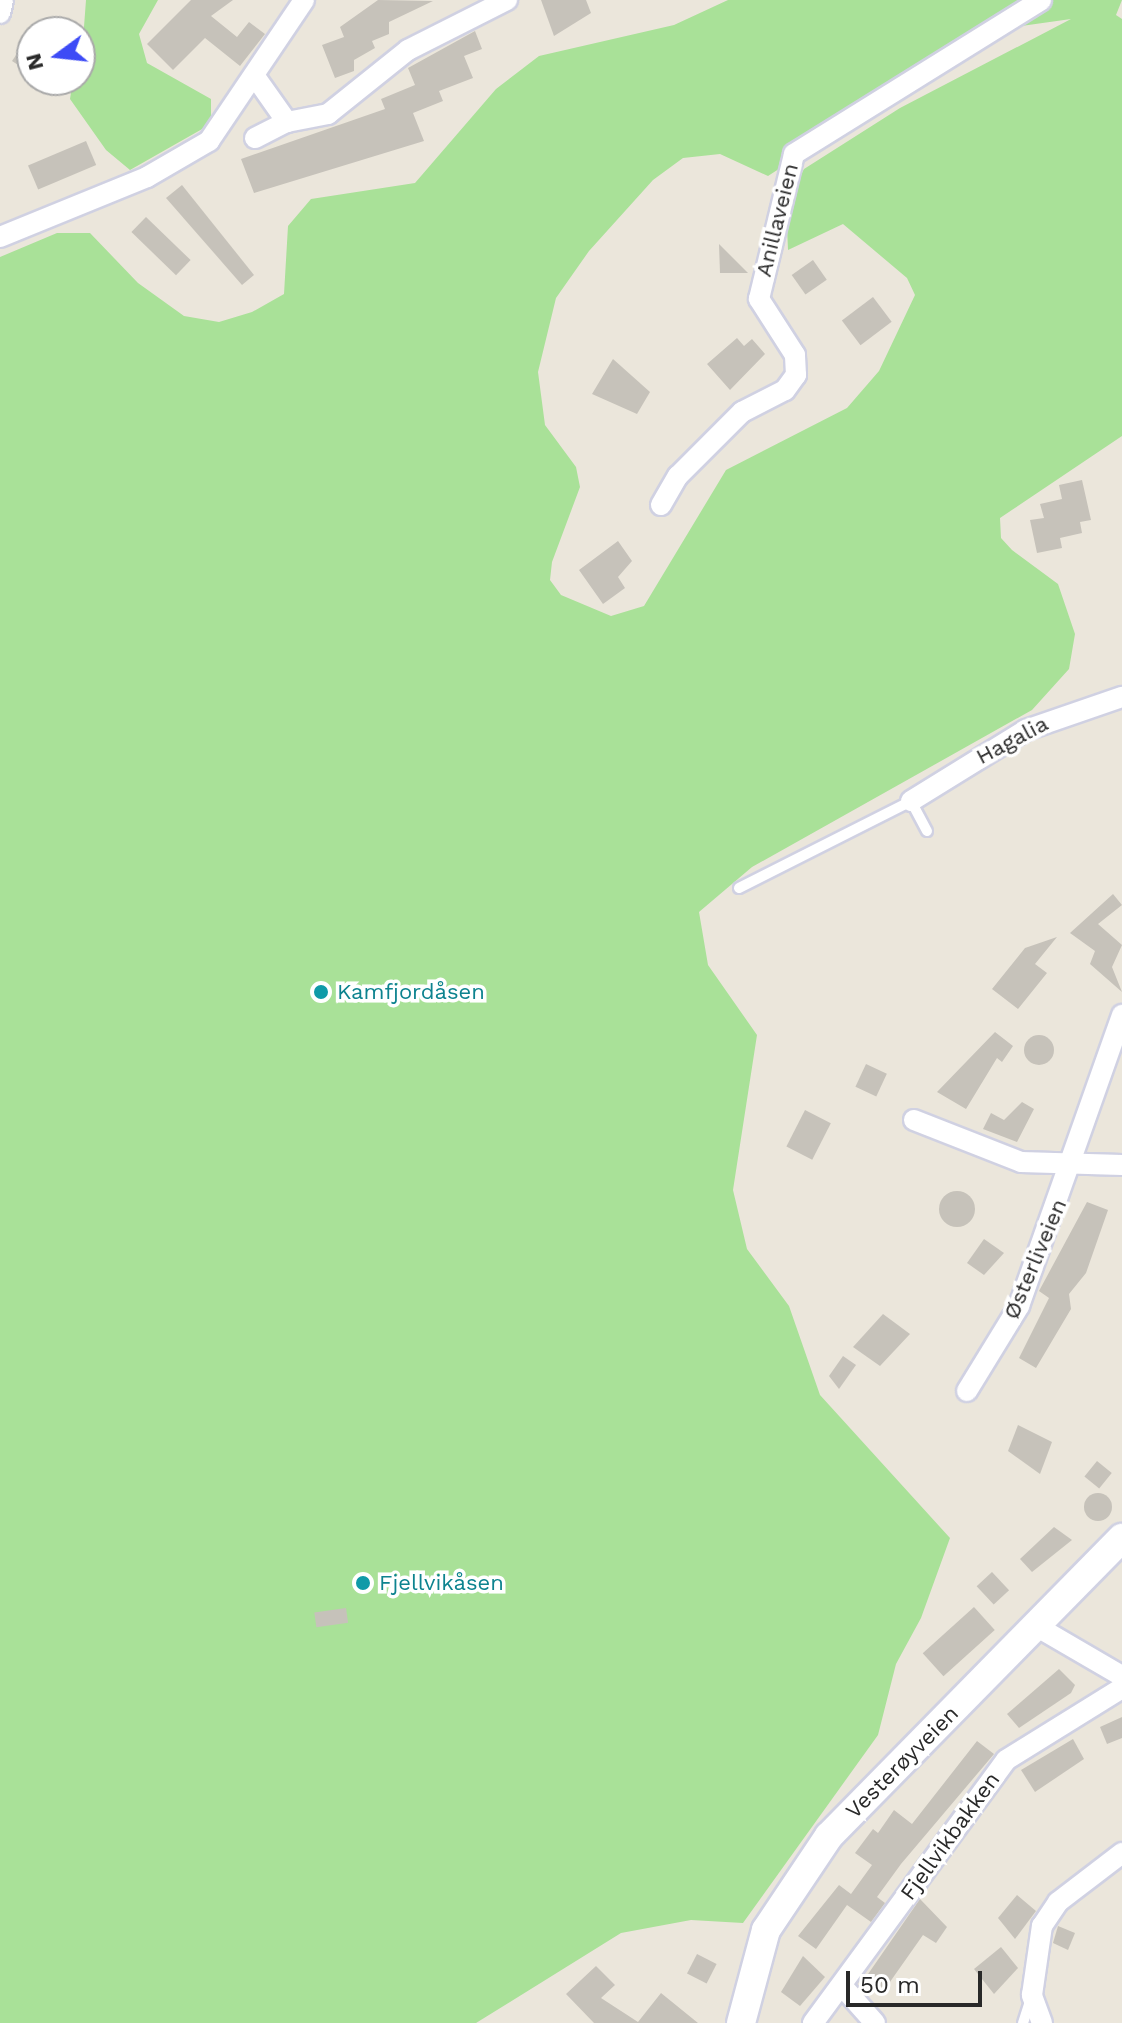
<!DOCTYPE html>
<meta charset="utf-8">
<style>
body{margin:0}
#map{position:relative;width:1122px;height:2023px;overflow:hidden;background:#ebe6db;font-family:"Work Sans",sans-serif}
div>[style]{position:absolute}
.green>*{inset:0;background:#a9e198}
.building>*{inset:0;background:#c6c2ba;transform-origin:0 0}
.round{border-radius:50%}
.roads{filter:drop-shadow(2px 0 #d0d1e2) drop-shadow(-2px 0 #d0d1e2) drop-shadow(0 2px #d0d1e2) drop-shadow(0 -2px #d0d1e2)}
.lane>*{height:10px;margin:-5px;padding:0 5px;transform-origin:5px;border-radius:5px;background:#fff}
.street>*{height:20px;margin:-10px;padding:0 10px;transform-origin:10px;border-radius:10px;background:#fff}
.secondary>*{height:28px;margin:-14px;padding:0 14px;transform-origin:14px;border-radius:14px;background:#fff}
.dots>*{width:22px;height:22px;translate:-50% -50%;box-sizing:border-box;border:4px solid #fff;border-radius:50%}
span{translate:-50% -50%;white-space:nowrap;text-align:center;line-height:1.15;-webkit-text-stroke:7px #fff;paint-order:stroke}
.street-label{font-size:22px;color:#292929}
.culture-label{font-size:22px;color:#0d838f}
.left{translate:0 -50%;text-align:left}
.north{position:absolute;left:16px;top:16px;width:80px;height:80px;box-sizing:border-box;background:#fff;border:2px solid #a9a9a9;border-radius:50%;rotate:255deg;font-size:22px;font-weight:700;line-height:32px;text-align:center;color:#292929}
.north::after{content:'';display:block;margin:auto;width:28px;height:36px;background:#3d4bf6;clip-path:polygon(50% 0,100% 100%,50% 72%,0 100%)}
.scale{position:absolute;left:846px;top:1971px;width:136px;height:36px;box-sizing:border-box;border:4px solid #292929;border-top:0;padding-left:10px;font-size:24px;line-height:28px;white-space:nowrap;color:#292929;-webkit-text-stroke:6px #fff;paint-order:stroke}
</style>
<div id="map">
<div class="green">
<i style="clip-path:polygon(86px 0,158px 0,139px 34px,147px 63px,211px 99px,211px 124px,130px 170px,106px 150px,70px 99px,73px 80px,80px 80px)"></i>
<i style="clip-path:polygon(evenodd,728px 0,1122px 0,1116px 15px,1122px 19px,1122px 436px,1000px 518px,1001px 538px,1012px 550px,1058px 584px,1075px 634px,1069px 669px,1032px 710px,752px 867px,699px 912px,708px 965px,757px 1035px,733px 1190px,747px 1249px,789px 1306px,820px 1395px,950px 1538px,921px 1618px,896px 1664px,878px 1735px,743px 1923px,691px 1920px,621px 1933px,476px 2023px,0 2023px,0 257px,57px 233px,90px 233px,138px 283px,184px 316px,219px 322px,252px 312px,284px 294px,288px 226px,311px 199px,415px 183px,496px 89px,539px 56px,674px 25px,728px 0,1071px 19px,900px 108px,804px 169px,786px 204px,788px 250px,843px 224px,907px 278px,915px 295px,879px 371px,847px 408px,726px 470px,644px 606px,611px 616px,561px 595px,550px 580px,552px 562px,580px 487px,576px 467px,545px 425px,538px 372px,556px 298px,589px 251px,653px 180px,683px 158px,720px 154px,768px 176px,993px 30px,1071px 19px)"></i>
</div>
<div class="building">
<i style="clip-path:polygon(191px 0,233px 0,211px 16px,237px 37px,249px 22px,265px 34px,240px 66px,205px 38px,173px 70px,147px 44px)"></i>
<i style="clip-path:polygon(378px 0,433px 1px,389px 22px,389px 34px,372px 41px,375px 48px,354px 60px,354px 71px,335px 78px,322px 45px,344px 37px,340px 27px)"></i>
<i style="clip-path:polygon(541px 0,586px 0,591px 13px,554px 36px)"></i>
<i style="clip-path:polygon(475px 31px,482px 49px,464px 56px,473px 78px,439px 91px,443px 101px,413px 113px,424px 141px,254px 193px,241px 159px,385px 109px,381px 99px,415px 85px,408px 68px)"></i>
<i style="clip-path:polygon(32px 32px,32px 74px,12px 61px)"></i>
<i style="left:86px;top:141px;width:26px;height:63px;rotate:67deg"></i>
<i style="clip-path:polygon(182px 185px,254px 275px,242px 285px,166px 198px)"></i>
<i style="left:146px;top:217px;width:62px;height:21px;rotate:44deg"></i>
<i style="clip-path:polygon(719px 244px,748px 273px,720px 273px)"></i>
<i style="left:813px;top:260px;width:24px;height:26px;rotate:55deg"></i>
<i style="left:873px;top:297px;width:31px;height:39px;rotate:53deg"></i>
<i style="clip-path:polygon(737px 338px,744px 346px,752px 339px,765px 354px,730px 390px,707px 364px)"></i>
<i style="clip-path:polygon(613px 359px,650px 392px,637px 414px,592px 394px)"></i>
<i style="clip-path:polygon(1082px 480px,1091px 520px,1080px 522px,1082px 533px,1060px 538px,1062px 548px,1037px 553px,1030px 520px,1044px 518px,1040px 504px,1062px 499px,1059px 485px)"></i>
<i style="clip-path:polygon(618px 541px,632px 561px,618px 577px,625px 588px,603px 604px,579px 570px)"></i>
<i style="clip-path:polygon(1113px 894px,1122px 905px,1098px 924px,1122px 945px,1112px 967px,1122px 992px,1090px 964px,1095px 951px,1070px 933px)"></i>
<i style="clip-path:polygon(1057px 937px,1035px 964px,1047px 973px,1018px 1009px,992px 989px,1025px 948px)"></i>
<i style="clip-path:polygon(995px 1032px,1013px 1046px,1002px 1062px,997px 1058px,966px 1109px,937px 1092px)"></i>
<i class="round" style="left:1024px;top:1035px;width:30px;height:30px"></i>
<i style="left:866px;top:1064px;width:23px;height:25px;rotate:25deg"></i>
<i style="clip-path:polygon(1022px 1102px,1034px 1109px,1017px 1142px,983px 1129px,991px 1113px,1004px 1120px)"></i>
<i style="left:805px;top:1110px;width:29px;height:41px;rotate:27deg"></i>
<i class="round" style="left:939px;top:1191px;width:36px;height:36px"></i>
<i style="clip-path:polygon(1087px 1202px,1108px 1210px,1086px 1273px,1069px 1294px,1071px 1309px,1036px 1368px,1019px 1358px,1049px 1298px,1039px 1291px)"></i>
<i style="clip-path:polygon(984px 1239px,1004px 1253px,984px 1275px,967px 1263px)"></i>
<i style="clip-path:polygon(883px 1314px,910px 1334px,880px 1366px,853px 1347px)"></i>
<i style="clip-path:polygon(843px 1356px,856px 1365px,839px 1389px,829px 1376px)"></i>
<i style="clip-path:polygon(1018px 1425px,1052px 1442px,1040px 1474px,1008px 1451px)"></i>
<i style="left:1097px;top:1461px;width:19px;height:20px;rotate:39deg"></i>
<i class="round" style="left:1084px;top:1493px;width:28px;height:28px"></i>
<i style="clip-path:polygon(1054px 1527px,1072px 1540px,1032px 1572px,1020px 1559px)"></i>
<i style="left:992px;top:1572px;width:25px;height:21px;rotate:47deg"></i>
<i style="left:974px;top:1607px;width:31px;height:69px;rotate:48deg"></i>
<i style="left:346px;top:1608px;width:15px;height:32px;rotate:82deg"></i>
<i style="clip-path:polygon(1059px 1669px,1075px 1685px,1071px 1693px,1019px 1728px,1007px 1714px)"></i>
<i style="clip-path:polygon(1122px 1717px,1122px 1738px,1107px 1744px,1100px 1727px)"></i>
<i style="clip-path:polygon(1073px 1739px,1084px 1759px,1035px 1792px,1021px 1770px)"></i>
<i style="clip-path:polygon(977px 1741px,994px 1754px,901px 1864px,877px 1897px,885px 1903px,871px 1922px,847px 1905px,816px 1949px,798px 1936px,839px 1885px,851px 1894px,872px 1865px,855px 1853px,873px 1829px,878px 1833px,894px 1810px,912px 1824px)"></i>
<i style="clip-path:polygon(1017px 1895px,1036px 1911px,1015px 1939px,998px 1918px)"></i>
<i style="clip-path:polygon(920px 1899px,947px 1927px,936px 1943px,923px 1935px,885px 1989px,866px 1977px)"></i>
<i style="clip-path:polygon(1058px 1926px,1075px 1933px,1068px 1950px,1053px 1943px)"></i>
<i style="clip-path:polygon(1001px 1947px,1018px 1968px,994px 1994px,974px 1969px)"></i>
<i style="left:697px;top:1954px;width:22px;height:22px;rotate:27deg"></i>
<i style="clip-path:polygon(803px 1956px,825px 1977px,800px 2006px,781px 1992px)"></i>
<i style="clip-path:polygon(596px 1966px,615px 1985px,601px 1998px,638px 2022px,661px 1993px,698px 2023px,594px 2023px,566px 1994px)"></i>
</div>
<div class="roads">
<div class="lane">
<i style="left:739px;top:888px;width:193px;rotate:-26.8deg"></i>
<i style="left:911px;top:801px;width:34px;rotate:62deg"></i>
<i style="left:1023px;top:2023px;width:23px;rotate:-72deg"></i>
</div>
<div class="street">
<i style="left:0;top:13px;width:13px;rotate:-77deg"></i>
<i style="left:256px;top:78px;width:54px;rotate:54.8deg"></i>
<i style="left:287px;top:122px;width:42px;rotate:-11deg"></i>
<i style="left:328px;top:114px;width:102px;rotate:-38.7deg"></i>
<i style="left:408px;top:50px;width:111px;rotate:-26.8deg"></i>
<i style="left:255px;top:138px;width:36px;rotate:-27deg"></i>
<i style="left:0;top:237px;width:159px;rotate:-22.2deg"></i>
<i style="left:147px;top:177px;width:72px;rotate:-30.1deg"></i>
<i style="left:209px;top:141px;width:170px;rotate:-56deg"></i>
<i style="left:661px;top:505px;width:34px;rotate:-60deg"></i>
<i style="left:678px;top:476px;width:91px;rotate:-45deg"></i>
<i style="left:742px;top:412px;width:48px;rotate:-27.1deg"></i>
<i style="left:785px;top:390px;width:19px;rotate:-54deg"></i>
<i style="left:796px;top:375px;width:20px;rotate:-93deg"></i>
<i style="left:795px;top:355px;width:67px;rotate:-122.7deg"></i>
<i style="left:759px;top:299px;width:149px;rotate:-76.4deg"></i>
<i style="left:794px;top:154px;width:291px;rotate:-31.9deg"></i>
<i style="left:911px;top:801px;width:135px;rotate:-31.7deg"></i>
<i style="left:1026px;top:730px;width:102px;rotate:-19deg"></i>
<i style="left:914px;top:1120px;width:115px;rotate:21.4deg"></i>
<i style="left:1021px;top:1162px;width:101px;rotate:1.7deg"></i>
<i style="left:967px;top:1391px;width:100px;rotate:-58.5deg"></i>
<i style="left:1019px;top:1306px;width:309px;rotate:-70.5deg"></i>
<i style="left:1036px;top:1626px;width:99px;rotate:30.2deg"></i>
<i style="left:843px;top:1987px;width:48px;rotate:48.4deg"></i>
<i style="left:813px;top:2023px;width:326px;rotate:-53.7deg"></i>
<i style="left:1006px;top:1760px;width:137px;rotate:-31.8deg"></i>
<i style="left:1042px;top:2023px;width:30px;rotate:-110deg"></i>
<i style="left:1032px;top:1995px;width:70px;rotate:-81.8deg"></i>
<i style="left:1042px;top:1926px;width:29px;rotate:-56deg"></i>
<i style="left:1058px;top:1902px;width:81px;rotate:-37.4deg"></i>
</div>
<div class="secondary">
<i style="left:741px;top:2023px;width:96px;rotate:-75deg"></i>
<i style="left:766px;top:1930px;width:113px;rotate:-56.2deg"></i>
<i style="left:829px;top:1836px;width:418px;rotate:-45.5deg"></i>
</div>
</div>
<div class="dots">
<i style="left:321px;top:992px;background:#0f9aa8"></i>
<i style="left:363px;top:1583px;background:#0f9aa8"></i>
</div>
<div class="street-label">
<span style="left:777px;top:220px;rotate:-76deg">Anillaveien</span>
<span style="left:1012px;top:740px;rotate:-28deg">Hagalia</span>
<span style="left:1035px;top:1259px;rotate:-67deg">Østerliveien</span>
<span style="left:902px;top:1762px;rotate:-45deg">Vesterøyveien</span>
<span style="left:950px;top:1836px;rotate:-54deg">Fjellvikbakken</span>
</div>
<div class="culture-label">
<span class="left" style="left:337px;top:992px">Kamfjordåsen</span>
<span class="left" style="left:379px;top:1583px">Fjellvikåsen</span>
</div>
<div class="north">N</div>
<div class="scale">50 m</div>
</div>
